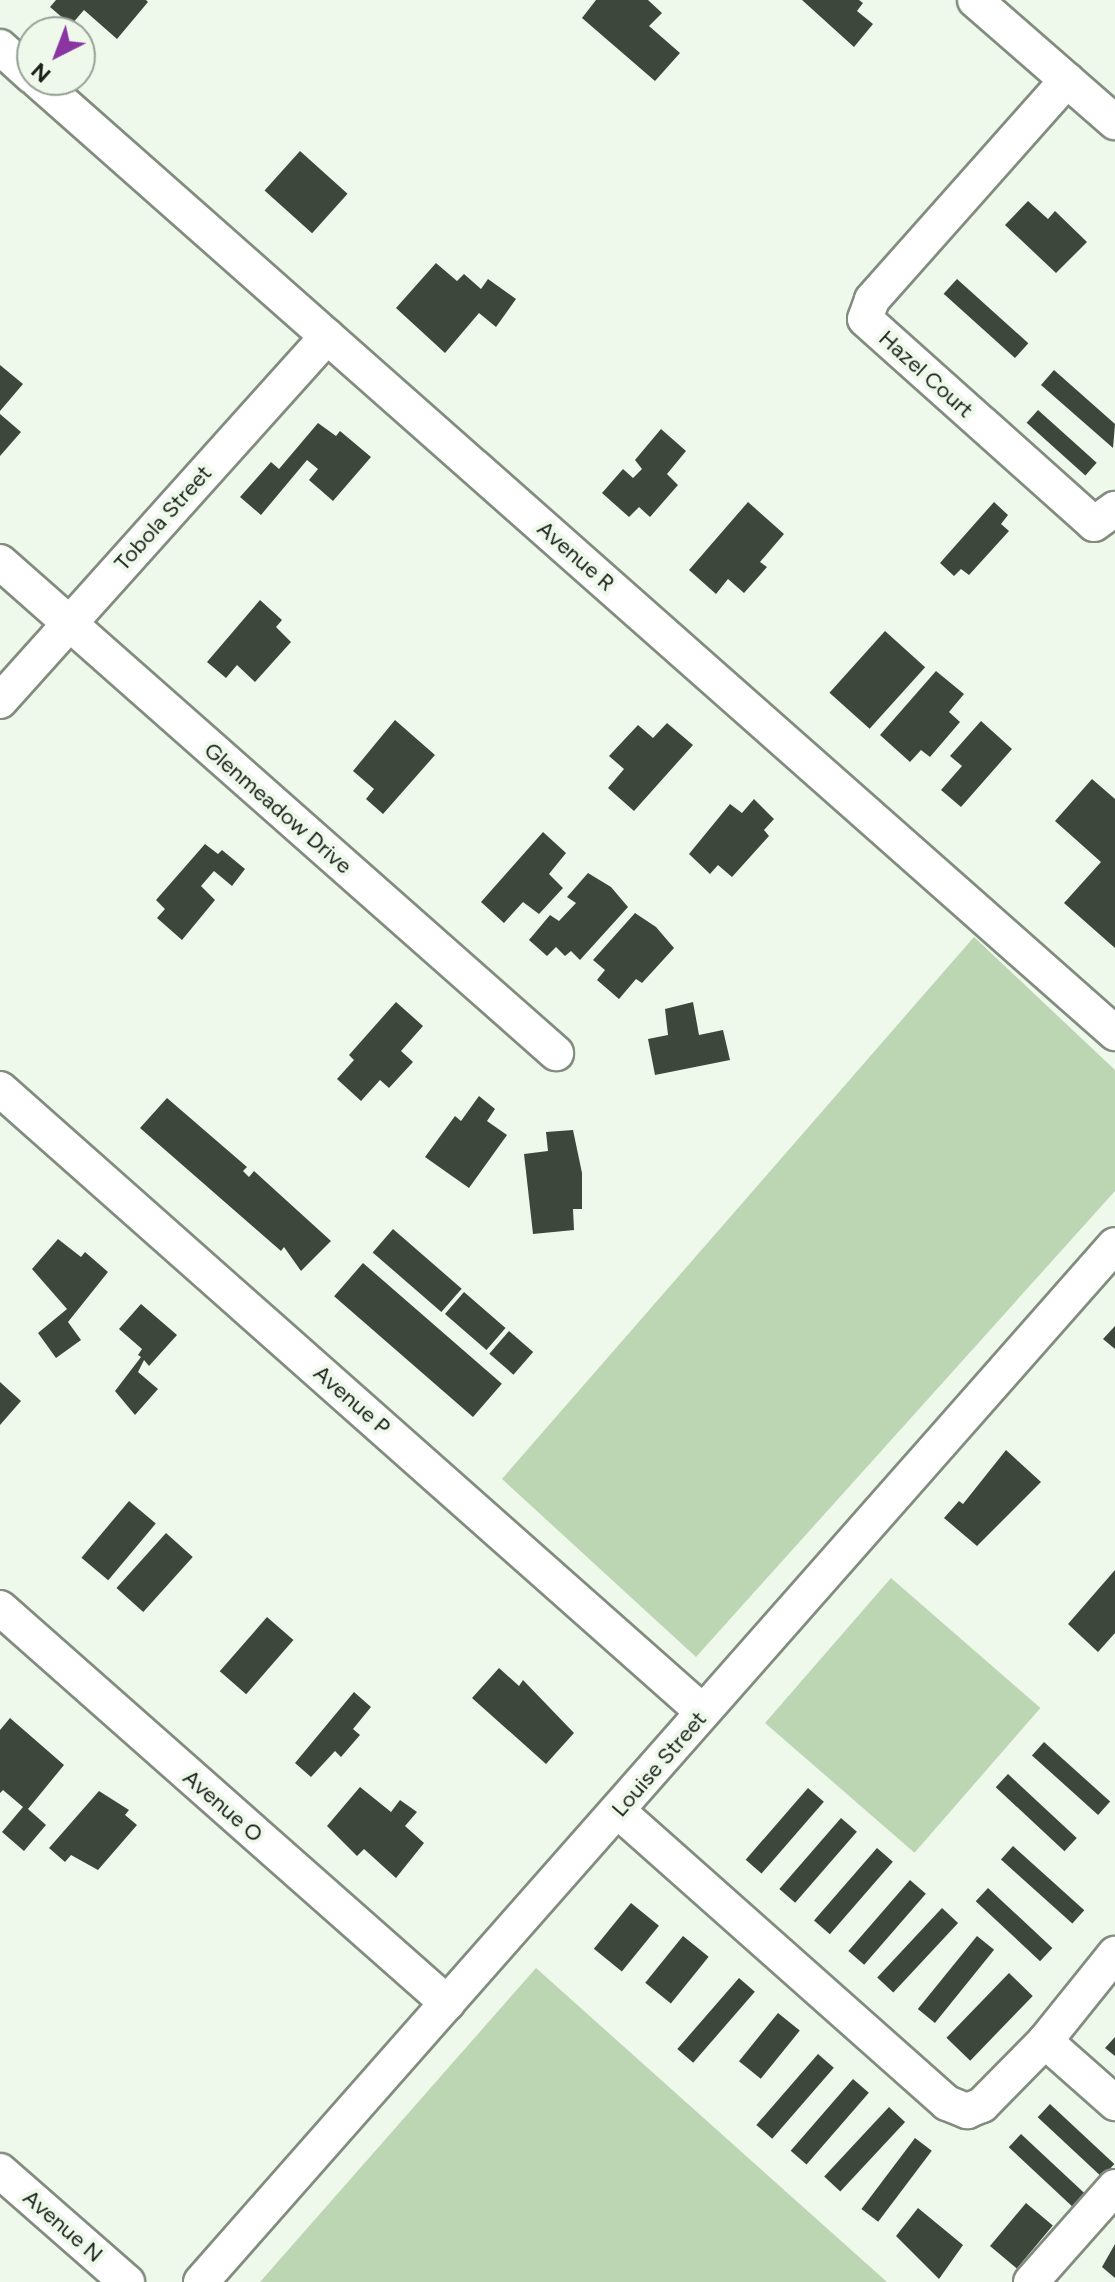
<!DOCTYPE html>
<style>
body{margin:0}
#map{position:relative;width:1115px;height:2282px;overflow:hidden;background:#eef9eb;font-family:Figtree,sans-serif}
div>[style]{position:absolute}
.green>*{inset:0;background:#bcd5b3;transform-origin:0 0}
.building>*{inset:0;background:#3e473c;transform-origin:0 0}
.roads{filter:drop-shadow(2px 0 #828c7f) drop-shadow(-2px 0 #828c7f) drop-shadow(0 2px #828c7f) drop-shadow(0 -2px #828c7f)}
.minor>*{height:34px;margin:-17px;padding:0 17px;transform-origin:17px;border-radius:17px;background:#fff}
span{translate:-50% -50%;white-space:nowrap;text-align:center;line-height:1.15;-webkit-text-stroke:8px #eef9eb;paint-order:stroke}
.street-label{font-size:22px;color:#1a1e19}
.north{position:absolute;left:16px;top:16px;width:80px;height:80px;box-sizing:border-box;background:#eef9eb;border:2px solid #99a197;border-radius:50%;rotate:222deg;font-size:22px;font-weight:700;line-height:32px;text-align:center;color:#1a1e19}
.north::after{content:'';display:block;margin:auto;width:28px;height:36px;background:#8935a2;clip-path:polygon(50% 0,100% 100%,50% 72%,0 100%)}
</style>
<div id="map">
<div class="green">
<i style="clip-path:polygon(974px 937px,1115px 1070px,1115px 1191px,696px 1657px,502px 1479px)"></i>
<i style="left:891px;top:1578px;width:198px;height:192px;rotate:41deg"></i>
<i style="clip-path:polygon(536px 1968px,887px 2282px,260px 2282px)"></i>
</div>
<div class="building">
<i style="clip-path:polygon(56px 0,146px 0,148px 2px,117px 39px,84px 10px,71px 25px,50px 7px)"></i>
<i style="clip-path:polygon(596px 0,648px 0,662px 13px,649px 26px,680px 53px,655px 81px,582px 18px)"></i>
<i style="clip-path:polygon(802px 0,859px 0,863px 3px,857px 11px,873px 24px,854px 47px)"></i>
<i style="left:300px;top:151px;width:64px;height:53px;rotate:42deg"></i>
<i style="clip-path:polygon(1028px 201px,1048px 219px,1055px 211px,1087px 242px,1056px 273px,1005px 225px)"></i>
<i style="clip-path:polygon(436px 263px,457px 281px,464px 274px,481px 289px,488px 279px,516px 299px,496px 327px,479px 313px,445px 353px,396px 308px)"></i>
<i style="left:957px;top:279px;width:96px;height:20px;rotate:42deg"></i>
<i style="clip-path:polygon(0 365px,23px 384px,0 411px)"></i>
<i style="clip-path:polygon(1054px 370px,1115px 424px,1113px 448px,1041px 385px)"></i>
<i style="left:1038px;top:410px;width:79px;height:17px;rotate:42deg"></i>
<i style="clip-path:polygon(0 414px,21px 432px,0 456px)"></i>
<i style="clip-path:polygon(318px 423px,336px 436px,340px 431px,371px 457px,333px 501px,309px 480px,318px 469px,307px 460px,261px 515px,240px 497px,271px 462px,279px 469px)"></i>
<i style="clip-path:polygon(661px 429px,686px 451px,667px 474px,678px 485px,650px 517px,639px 507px,629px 517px,602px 493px,623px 469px,633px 478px,642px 469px,635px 460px)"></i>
<i style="clip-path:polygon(748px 502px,784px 534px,760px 562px,767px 567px,744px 593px,728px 579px,716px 594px,689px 570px)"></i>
<i style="clip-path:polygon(994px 502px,1008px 515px,1001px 524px,1009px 531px,969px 575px,961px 569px,954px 576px,940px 563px)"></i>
<i style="clip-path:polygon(260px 600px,282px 620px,276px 627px,291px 642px,255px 682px,237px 665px,226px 678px,207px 662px)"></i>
<i style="left:885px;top:631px;width:54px;height:83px;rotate:42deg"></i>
<i style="clip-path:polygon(936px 671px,964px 694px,949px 712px,960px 722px,930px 757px,921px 750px,910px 762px,880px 735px)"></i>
<i style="clip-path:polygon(395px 720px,435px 755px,383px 814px,366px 799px,374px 789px,353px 771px)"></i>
<i style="clip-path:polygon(981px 721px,1012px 749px,961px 807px,941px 790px,962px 766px,950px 756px)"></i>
<i style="clip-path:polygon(667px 723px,693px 745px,634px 811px,608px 788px,624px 769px,609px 756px,638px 725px,653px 738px)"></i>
<i style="clip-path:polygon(1092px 779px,1115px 799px,1115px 948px,1064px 903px,1101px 862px,1055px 821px)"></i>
<i style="clip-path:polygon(754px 799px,774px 819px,764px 830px,769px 836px,732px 877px,718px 865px,710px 874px,689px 854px,730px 804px,742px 813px)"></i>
<i style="clip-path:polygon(543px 832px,566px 853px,549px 874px,563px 888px,539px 914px,523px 902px,504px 923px,481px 902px)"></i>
<i style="clip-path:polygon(205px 844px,218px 854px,222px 850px,245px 869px,232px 886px,214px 871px,201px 886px,215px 900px,182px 940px,157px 918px,165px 909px,156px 900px)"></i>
<i style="clip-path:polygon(588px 873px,611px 887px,628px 907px,580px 960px,571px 951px,565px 956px,556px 947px,547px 956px,529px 940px,550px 915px,559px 921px,576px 903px,567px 897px)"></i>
<i style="clip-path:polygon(635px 913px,656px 927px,674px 948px,642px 983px,636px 979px,619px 999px,597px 980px,605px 970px,593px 960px)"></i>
<i style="clip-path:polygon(396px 1002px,423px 1026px,401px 1051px,413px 1062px,389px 1088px,380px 1080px,361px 1101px,337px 1079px,354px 1060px,349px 1055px)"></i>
<i style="clip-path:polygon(693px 1002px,699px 1035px,723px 1030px,730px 1060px,655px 1075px,648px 1039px,668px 1035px,665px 1009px)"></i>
<i style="clip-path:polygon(479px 1096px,495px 1109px,487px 1121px,507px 1135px,469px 1188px,425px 1157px,455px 1116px,461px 1121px)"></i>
<i style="clip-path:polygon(167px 1098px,247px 1167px,243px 1171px,249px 1177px,254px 1171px,331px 1241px,301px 1271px,284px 1247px,281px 1251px,140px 1128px)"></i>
<i style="clip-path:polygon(573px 1130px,582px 1173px,582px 1209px,573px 1209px,574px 1230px,533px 1234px,524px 1154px,548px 1151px,546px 1132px)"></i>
<i style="left:393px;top:1229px;width:91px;height:31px;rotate:41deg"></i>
<i style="clip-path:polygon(58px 1239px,81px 1257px,85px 1252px,108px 1272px,68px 1322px,81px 1340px,56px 1358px,38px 1333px,67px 1309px,32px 1269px)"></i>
<i style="left:363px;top:1263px;width:184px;height:44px;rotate:41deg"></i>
<i style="left:464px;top:1292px;width:55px;height:29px;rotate:41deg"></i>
<i style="clip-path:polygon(141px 1304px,177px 1335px,149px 1366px,144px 1360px,138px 1372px,158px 1389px,135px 1415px,115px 1391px,141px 1357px,138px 1355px,142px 1349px,119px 1329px)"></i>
<i style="clip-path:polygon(1115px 1326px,1115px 1349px,1103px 1339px)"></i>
<i style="left:509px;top:1331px;width:32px;height:30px;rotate:41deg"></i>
<i style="clip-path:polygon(0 1382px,21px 1401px,0 1425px)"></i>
<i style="clip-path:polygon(1006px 1450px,1041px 1482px,977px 1546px,944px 1518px,959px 1501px,963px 1504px)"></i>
<i style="left:129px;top:1501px;width:35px;height:74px;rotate:40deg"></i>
<i style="left:166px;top:1533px;width:36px;height:74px;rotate:42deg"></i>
<i style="clip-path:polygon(1115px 1570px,1115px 1633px,1098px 1652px,1068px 1624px)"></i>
<i style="left:267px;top:1617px;width:35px;height:72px;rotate:41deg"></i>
<i style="clip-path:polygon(499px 1668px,519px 1686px,523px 1680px,574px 1733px,546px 1764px,472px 1698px)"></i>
<i style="clip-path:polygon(354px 1692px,371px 1707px,353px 1729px,360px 1735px,341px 1757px,335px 1751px,311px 1777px,295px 1763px)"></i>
<i style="clip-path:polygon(10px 1718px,64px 1765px,28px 1809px,46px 1825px,24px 1851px,2px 1832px,23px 1807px,3px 1790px,0 1793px,0 1730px)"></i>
<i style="left:1044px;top:1742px;width:89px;height:18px;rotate:42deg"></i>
<i style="left:1008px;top:1774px;width:94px;height:18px;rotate:43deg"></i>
<i style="clip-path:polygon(360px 1787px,391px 1812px,400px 1800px,417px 1812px,405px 1826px,424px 1843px,396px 1878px,364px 1849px,357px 1856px,327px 1826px)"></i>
<i style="left:808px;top:1788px;width:21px;height:95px;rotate:41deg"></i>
<i style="clip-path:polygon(99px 1791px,129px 1810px,125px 1815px,137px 1825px,98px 1870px,71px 1855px,65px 1862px,49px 1848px)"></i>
<i style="left:841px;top:1818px;width:21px;height:94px;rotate:41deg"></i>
<i style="left:1013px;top:1846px;width:96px;height:18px;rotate:42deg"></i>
<i style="left:877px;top:1848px;width:21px;height:96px;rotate:41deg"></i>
<i style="left:910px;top:1880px;width:21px;height:94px;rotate:41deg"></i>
<i style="left:988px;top:1888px;width:88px;height:18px;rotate:43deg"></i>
<i style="left:631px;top:1903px;width:36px;height:59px;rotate:39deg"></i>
<i style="left:942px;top:1908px;width:22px;height:95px;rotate:43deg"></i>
<i style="left:683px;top:1936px;width:33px;height:60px;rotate:39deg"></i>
<i style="left:977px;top:1936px;width:22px;height:94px;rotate:39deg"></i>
<i style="left:1009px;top:1973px;width:33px;height:90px;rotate:44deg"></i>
<i style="left:739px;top:1978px;width:21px;height:94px;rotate:41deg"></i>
<i style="left:778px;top:2013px;width:28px;height:62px;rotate:39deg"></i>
<i style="clip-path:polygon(1115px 2037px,1115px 2056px,1105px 2048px)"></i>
<i style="left:818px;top:2054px;width:21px;height:94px;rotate:41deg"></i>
<i style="left:853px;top:2079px;width:21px;height:95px;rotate:41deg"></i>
<i style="left:1050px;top:2104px;width:88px;height:18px;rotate:43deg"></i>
<i style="left:889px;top:2107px;width:22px;height:95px;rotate:43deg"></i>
<i style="left:1021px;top:2134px;width:88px;height:18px;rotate:43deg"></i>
<i style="left:915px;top:2138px;width:21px;height:89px;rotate:37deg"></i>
<i style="left:1026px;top:2203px;width:35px;height:56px;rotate:40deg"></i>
<i style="clip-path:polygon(918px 2208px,963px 2245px,939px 2279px,896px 2236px)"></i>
<i style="clip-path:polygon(1115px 2244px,1115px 2278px,1102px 2267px)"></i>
</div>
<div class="roads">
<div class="minor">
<i style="left:975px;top:0;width:186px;rotate:41.1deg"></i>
<i style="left:0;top:47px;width:43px;rotate:42.2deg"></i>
<i style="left:37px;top:80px;width:1439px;rotate:41.48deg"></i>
<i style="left:1067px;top:80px;width:294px;rotate:131.6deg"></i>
<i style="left:872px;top:300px;width:20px;rotate:110deg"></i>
<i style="left:865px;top:319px;width:307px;rotate:41.8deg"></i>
<i style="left:1094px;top:524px;width:26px;rotate:-36deg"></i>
<i style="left:0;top:562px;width:742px;rotate:41.45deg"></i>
<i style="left:0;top:701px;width:490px;rotate:-48.1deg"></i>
<i style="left:0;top:1089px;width:939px;rotate:41.55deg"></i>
<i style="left:0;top:1608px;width:597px;rotate:41.47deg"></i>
<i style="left:618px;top:1811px;width:440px;rotate:41.6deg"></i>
<i style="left:947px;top:2103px;width:22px;rotate:22deg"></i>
<i style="left:967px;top:2111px;width:16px;rotate:-22deg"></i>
<i style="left:982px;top:2105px;width:90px;rotate:-45.5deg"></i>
<i style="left:1045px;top:2041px;width:112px;rotate:-51.2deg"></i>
<i style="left:1045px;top:2041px;width:94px;rotate:41.5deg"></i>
<i style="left:0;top:2171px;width:169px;rotate:41.2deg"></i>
<i style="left:201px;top:2282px;width:1382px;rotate:-48.61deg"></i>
<i style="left:1031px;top:2282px;width:127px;rotate:-48.5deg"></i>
</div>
</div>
<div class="street-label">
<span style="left:926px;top:374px;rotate:42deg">Hazel Court</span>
<span style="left:163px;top:518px;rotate:-48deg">Tobola Street</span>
<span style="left:576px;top:556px;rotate:41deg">Avenue R</span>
<span style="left:278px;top:808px;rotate:41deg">Glenmeadow Drive</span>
<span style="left:352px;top:1400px;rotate:41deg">Avenue P</span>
<span style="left:659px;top:1764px;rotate:-49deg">Louise Street</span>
<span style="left:223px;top:1806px;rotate:41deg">Avenue O</span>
<span style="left:63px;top:2226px;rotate:41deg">Avenue N</span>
</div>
<div class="north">N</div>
</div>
